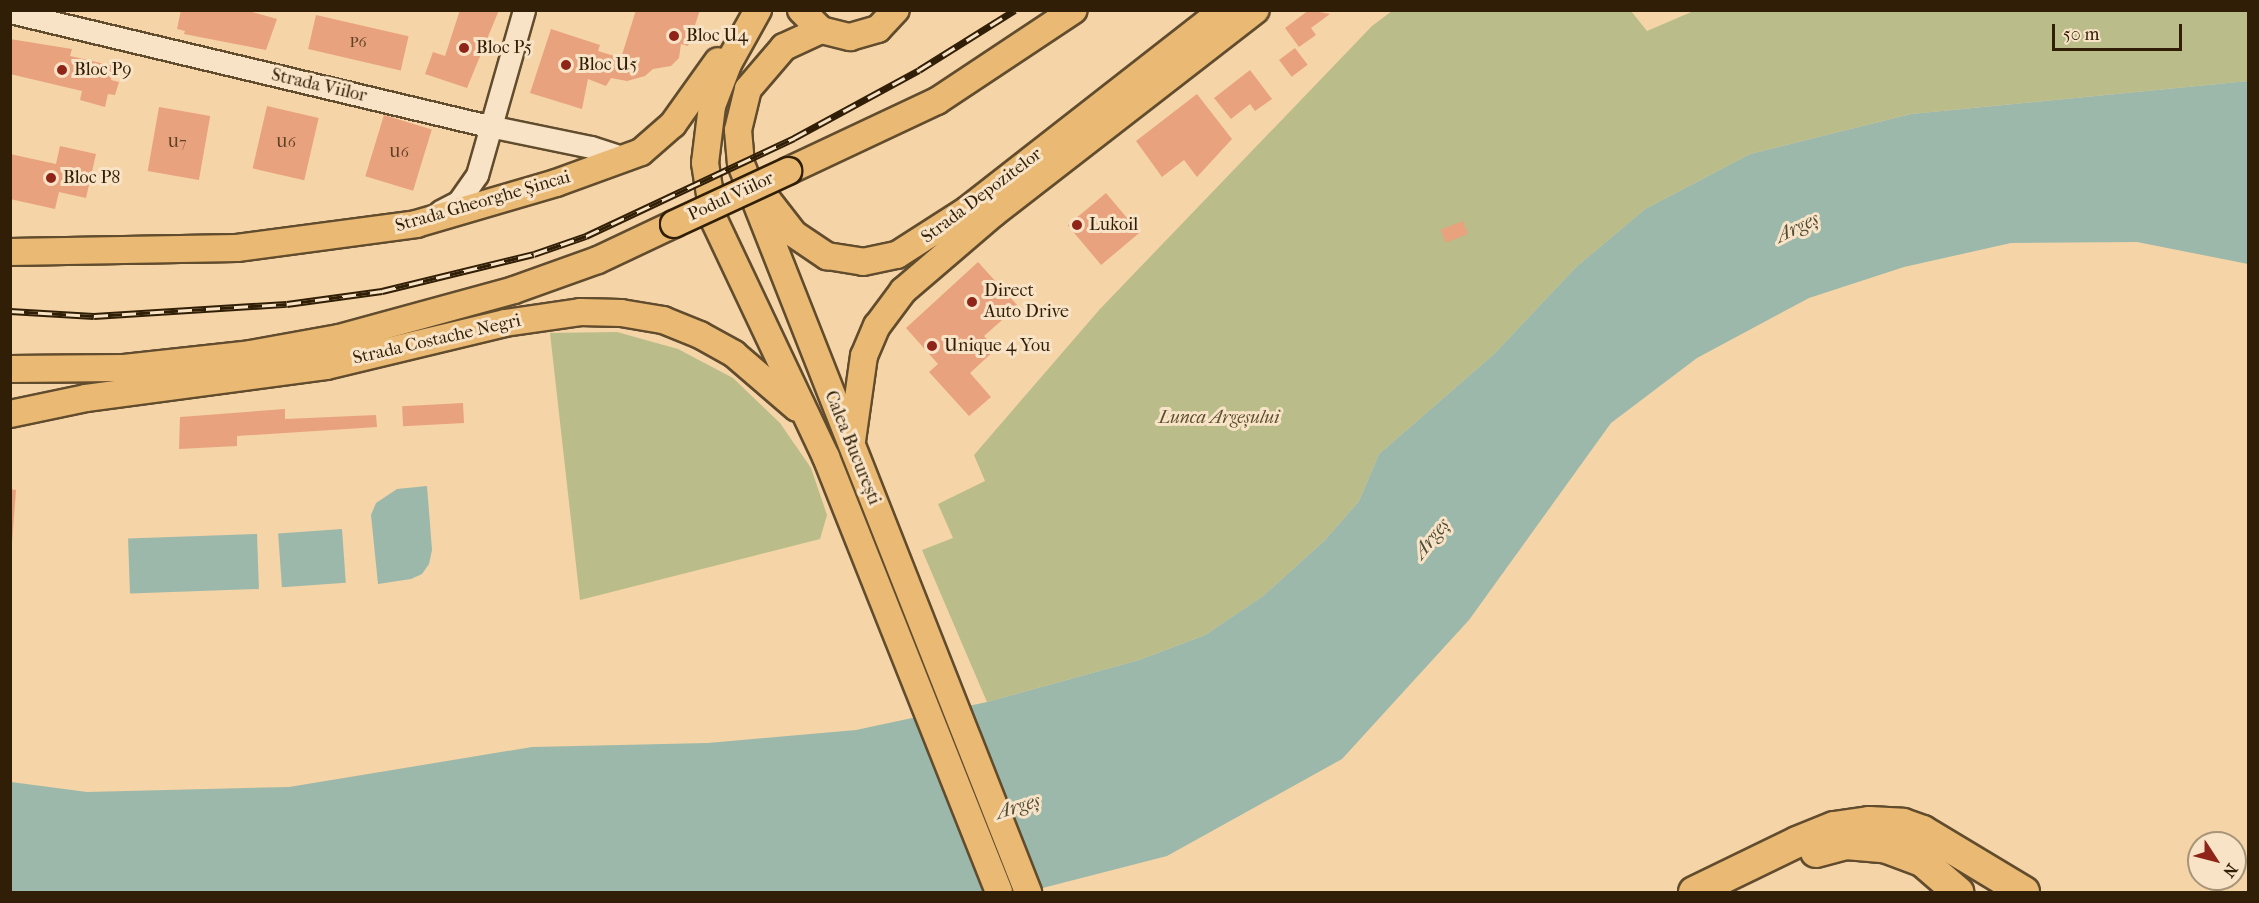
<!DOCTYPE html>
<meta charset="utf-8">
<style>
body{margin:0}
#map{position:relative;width:2259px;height:903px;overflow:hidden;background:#f5d4a7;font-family:"IM FELL French Canon",serif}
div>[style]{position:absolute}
.green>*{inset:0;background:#babd89}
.water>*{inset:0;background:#9cb8aa;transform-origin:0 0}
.building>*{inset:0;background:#e9a27e;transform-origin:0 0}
.roads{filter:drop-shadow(2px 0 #614c2e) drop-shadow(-2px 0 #614c2e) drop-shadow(0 2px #614c2e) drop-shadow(0 -2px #614c2e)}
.minor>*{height:21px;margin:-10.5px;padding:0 10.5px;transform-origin:10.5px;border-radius:10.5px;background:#f8e3c6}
.major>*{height:26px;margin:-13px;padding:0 13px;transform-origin:13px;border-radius:13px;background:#eaba74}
.highway>*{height:30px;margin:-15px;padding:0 15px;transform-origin:15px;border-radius:15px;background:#eaba74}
.rail>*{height:7px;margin-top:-3.5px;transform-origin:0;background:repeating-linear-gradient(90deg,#f8e3c6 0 14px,#301f06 0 28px);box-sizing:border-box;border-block:2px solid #301f06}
.bridges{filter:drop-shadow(2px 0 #301f06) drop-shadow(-2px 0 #301f06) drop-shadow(0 2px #301f06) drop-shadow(0 -2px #301f06)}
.major-bridge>*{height:26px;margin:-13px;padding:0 13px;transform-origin:13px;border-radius:13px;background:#eaba74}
.dots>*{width:16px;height:16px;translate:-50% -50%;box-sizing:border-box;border:3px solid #f8e3c6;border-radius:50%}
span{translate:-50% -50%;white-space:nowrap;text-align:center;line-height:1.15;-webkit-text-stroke:6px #f8e3c6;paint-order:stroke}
.number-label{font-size:15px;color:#5e4024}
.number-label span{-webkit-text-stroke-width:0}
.poi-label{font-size:18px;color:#301f06}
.left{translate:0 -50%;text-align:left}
.street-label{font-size:18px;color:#301f06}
.park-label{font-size:18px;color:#594e2d;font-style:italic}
.water-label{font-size:20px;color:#504d37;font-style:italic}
.frame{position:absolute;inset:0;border:12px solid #301f06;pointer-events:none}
.north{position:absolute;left:2187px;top:831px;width:60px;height:60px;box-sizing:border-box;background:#f8e3c6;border:2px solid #a89579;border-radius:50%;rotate:126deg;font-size:16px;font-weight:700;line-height:24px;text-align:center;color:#301f06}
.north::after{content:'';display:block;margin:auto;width:21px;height:27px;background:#8f2418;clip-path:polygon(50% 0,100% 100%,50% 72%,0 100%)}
.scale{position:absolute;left:2052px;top:24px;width:130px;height:27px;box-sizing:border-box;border:3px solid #301f06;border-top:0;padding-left:8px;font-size:18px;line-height:21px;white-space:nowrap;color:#301f06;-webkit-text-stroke:4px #f8e3c6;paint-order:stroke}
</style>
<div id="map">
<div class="green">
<i style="clip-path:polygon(1696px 10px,2248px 11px,2248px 81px,1911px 114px,1750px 154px,1645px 209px,1575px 268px,1494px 354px,1379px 454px,1359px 501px,1325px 540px,1263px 596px,1205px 635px,1139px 660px,987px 702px,922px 550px,953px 538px,938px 504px,985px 481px,974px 455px,1100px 309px,1372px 26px,1392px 11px,1631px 11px,1647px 31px)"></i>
<i style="clip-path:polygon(617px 332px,678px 349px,733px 378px,780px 423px,811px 468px,827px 515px,820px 539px,580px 600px,550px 333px)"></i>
</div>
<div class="water">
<i style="clip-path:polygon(2248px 81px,2248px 264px,2137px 242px,2011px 243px,1904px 267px,1809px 298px,1697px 358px,1611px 423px,1469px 620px,1342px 759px,1167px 856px,1027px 892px,11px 892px,11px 782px,87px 792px,289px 787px,532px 747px,708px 743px,856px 730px,987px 702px,1139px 660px,1205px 635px,1263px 596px,1325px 540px,1359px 501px,1379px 454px,1494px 354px,1575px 268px,1645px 209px,1750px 154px,1911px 114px)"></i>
<i style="clip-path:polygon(427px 486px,432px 550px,429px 564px,422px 574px,411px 579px,378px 584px,371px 515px,376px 503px,397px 489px)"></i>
<i style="left:342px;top:529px;width:54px;height:64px;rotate:86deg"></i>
<i style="left:257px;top:534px;width:55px;height:129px;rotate:88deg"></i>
</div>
<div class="building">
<i style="clip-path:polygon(181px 10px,245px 10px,277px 19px,266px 50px,184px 34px,185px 31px,177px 29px)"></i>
<i style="clip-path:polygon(460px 10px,499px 10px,467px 88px,425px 74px,433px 52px,445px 56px)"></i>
<i style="clip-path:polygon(636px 10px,700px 10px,688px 46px,681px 44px,679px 58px,671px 66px,653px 69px,645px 76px,627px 81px,611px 78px,606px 86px,588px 79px,582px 109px,530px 93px,551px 29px,600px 45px,598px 51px,621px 58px)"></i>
<i style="clip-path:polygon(1309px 10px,1330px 14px,1311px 28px,1316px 35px,1299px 47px,1285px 28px)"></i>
<i style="left:316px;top:15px;width:95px;height:35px;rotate:13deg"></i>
<i style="clip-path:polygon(10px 39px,72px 49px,70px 56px,114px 66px,111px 80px,119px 82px,115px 95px,108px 94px,105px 107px,80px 100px,82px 91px,10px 74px)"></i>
<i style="left:1295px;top:48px;width:21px;height:20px;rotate:53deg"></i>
<i style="clip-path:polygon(1250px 70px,1272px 99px,1255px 111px,1250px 104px,1231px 119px,1214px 98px)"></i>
<i style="clip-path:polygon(1197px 94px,1232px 139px,1197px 177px,1184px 160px,1162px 177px,1136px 141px)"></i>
<i style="left:267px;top:106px;width:53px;height:64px;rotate:13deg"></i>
<i style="left:159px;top:107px;width:52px;height:65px;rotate:10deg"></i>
<i style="left:384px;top:115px;width:50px;height:64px;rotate:17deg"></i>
<i style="clip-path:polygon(60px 146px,96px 154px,86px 198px,59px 192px,55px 209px,10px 199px,10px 154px,56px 164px)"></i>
<i style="left:1106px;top:193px;width:52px;height:50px;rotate:50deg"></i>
<i style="left:1463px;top:221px;width:14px;height:24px;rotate:69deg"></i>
<i style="clip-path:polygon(978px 262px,1018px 306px,984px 336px,996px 349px,970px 373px,991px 397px,969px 416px,929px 372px,938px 364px,906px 328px)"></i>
<i style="left:463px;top:403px;width:20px;height:61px;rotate:87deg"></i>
<i style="clip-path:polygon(285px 409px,285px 419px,376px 415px,377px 427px,237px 436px,237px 446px,179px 449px,180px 417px)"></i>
<i style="clip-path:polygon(10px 489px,16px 490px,12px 543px,10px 543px)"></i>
</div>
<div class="roads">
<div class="minor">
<i style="left:10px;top:12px;width:492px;rotate:13.4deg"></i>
<i style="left:489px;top:126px;width:104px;rotate:11.6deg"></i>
<i style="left:591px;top:147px;width:38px;rotate:18deg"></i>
<i style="left:440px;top:211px;width:20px;rotate:-27deg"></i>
<i style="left:458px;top:202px;width:33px;rotate:-55deg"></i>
<i style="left:477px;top:175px;width:172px;rotate:-74.1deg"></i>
</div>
<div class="major">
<i style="left:758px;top:10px;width:62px;rotate:119.1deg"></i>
<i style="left:728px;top:64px;width:45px;rotate:110.9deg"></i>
<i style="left:712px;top:106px;width:57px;rotate:97deg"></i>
<i style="left:705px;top:163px;width:58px;rotate:81deg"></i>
<i style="left:714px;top:220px;width:262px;rotate:64.7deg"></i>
<i style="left:826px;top:457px;width:468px;rotate:68.3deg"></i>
<i style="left:801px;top:10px;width:28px;rotate:45deg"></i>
<i style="left:821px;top:30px;width:30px;rotate:14deg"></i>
<i style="left:850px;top:37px;width:29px;rotate:-16deg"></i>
<i style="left:878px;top:29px;width:26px;rotate:-47deg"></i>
<i style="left:821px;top:30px;width:41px;rotate:155.3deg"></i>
<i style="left:784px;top:47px;width:55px;rotate:130.6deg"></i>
<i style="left:748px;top:89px;width:42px;rotate:103.7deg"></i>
<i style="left:738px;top:130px;width:34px;rotate:85deg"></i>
<i style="left:741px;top:164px;width:783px;rotate:68.48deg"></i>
<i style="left:788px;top:171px;width:165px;rotate:-25.2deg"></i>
<i style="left:937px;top:101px;width:164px;rotate:-33.6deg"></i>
<i style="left:759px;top:189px;width:57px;rotate:52.1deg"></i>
<i style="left:794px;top:234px;width:40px;rotate:34deg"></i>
<i style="left:827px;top:256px;width:36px;rotate:9deg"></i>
<i style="left:863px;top:262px;width:35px;rotate:-12deg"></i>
<i style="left:897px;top:255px;width:83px;rotate:-32.7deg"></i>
<i style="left:967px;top:210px;width:325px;rotate:-38deg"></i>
<i style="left:10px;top:252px;width:227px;rotate:-1deg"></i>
<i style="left:237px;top:248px;width:181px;rotate:-7.6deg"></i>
<i style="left:416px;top:224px;width:146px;rotate:-16.3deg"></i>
<i style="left:556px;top:183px;width:90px;rotate:-20deg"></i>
<i style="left:641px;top:152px;width:43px;rotate:-41.2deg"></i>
<i style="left:673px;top:124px;width:77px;rotate:-54.5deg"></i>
<i style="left:10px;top:369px;width:114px;rotate:-0.5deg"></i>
<i style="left:124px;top:368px;width:127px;rotate:-6.3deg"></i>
<i style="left:250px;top:354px;width:90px;rotate:-10.2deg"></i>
<i style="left:339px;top:338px;width:181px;rotate:-15.3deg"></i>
<i style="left:514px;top:290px;width:89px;rotate:-19.7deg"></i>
<i style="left:598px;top:260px;width:84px;rotate:-25.3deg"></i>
<i style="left:10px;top:414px;width:78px;rotate:-11.9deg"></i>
<i style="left:86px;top:398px;width:242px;rotate:-7.6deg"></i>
<i style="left:326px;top:366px;width:184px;rotate:-13.5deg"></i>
<i style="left:505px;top:323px;width:76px;rotate:-8.3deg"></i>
<i style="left:580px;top:312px;width:41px;rotate:1.4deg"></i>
<i style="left:621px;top:313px;width:43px;rotate:9.5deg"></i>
<i style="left:663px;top:320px;width:40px;rotate:22deg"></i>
<i style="left:700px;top:335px;width:39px;rotate:29deg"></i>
<i style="left:734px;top:354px;width:83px;rotate:40.6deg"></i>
<i style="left:852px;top:441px;width:86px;rotate:-82deg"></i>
<i style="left:864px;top:356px;width:33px;rotate:-67deg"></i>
<i style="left:877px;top:326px;width:44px;rotate:-53.4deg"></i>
<i style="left:903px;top:291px;width:120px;rotate:-40.6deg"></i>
<i style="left:994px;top:213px;width:331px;rotate:-37.8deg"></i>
</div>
<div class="highway">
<i style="left:1816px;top:852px;width:31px;rotate:-15deg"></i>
<i style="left:1846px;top:844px;width:38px;rotate:5deg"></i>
<i style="left:1884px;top:847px;width:40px;rotate:20.2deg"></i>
<i style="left:1922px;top:861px;width:48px;rotate:40.7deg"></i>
<i style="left:1694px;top:892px;width:114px;rotate:-25.9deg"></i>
<i style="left:1797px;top:842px;width:40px;rotate:-22deg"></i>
<i style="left:1834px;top:827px;width:35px;rotate:-8deg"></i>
<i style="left:1869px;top:822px;width:34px;rotate:3deg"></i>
<i style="left:1903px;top:824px;width:21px;rotate:19deg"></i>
<i style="left:1923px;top:831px;width:118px;rotate:31.1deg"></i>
</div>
</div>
<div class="rail">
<i style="left:10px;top:311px;width:84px;rotate:3.4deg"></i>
<i style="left:94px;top:316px;width:193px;rotate:-3.6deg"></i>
<i style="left:287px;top:304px;width:96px;rotate:-7.8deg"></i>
<i style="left:382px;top:291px;width:156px;rotate:-13.7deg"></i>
<i style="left:534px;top:254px;width:55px;rotate:-19.1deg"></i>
<i style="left:586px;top:236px;width:230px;rotate:-25.2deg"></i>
<i style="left:794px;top:138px;width:142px;rotate:-28.5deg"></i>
<i style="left:919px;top:70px;width:113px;rotate:-32deg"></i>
</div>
<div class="bridges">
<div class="major-bridge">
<i style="left:674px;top:224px;width:126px;rotate:-24.9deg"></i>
</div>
</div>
<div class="dots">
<i style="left:674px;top:36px;background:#8f2418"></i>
<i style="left:464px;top:48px;background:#8f2418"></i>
<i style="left:566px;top:65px;background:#8f2418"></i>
<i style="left:62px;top:70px;background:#8f2418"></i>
<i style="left:51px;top:178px;background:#8f2418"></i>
<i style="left:1077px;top:225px;background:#8f2418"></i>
<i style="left:972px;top:302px;background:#8f2418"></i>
<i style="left:932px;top:346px;background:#8f2418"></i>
</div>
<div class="number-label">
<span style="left:358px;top:43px">P6</span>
<span style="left:177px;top:143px">U7</span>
<span style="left:286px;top:143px">U6</span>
<span style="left:399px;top:153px">U6</span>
</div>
<div class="poi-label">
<span class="left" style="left:686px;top:36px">Bloc U4</span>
<span class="left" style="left:476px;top:48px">Bloc P5</span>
<span class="left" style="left:578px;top:65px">Bloc U5</span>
<span class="left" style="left:74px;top:70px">Bloc P9</span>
<span class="left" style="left:63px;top:178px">Bloc P8</span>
<span class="left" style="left:1089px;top:225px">Lukoil</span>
<span class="left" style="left:984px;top:302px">Direct<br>Auto Drive</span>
<span class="left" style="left:944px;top:346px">Unique 4 You</span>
</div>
<div class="street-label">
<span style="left:319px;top:86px;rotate:13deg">Strada Viilor</span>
<span style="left:982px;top:196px;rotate:-37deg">Strada Depozitelor</span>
<span style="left:731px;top:197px;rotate:-25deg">Podul Viilor</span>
<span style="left:483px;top:202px;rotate:-16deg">Strada Gheorghe Șincai</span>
<span style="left:437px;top:340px;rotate:-13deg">Strada Costache Negri</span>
<span style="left:852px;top:448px;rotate:68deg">Calea București</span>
</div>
<div class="park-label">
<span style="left:1219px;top:418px">Lunca Argeșului</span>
</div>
<div class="water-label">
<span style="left:1797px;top:227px;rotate:-26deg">Argeș</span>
<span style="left:1431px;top:538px;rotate:-51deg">Argeș</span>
<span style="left:1018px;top:806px;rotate:-17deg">Argeș</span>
</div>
<div class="frame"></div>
<div class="north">N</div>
<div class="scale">50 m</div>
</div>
